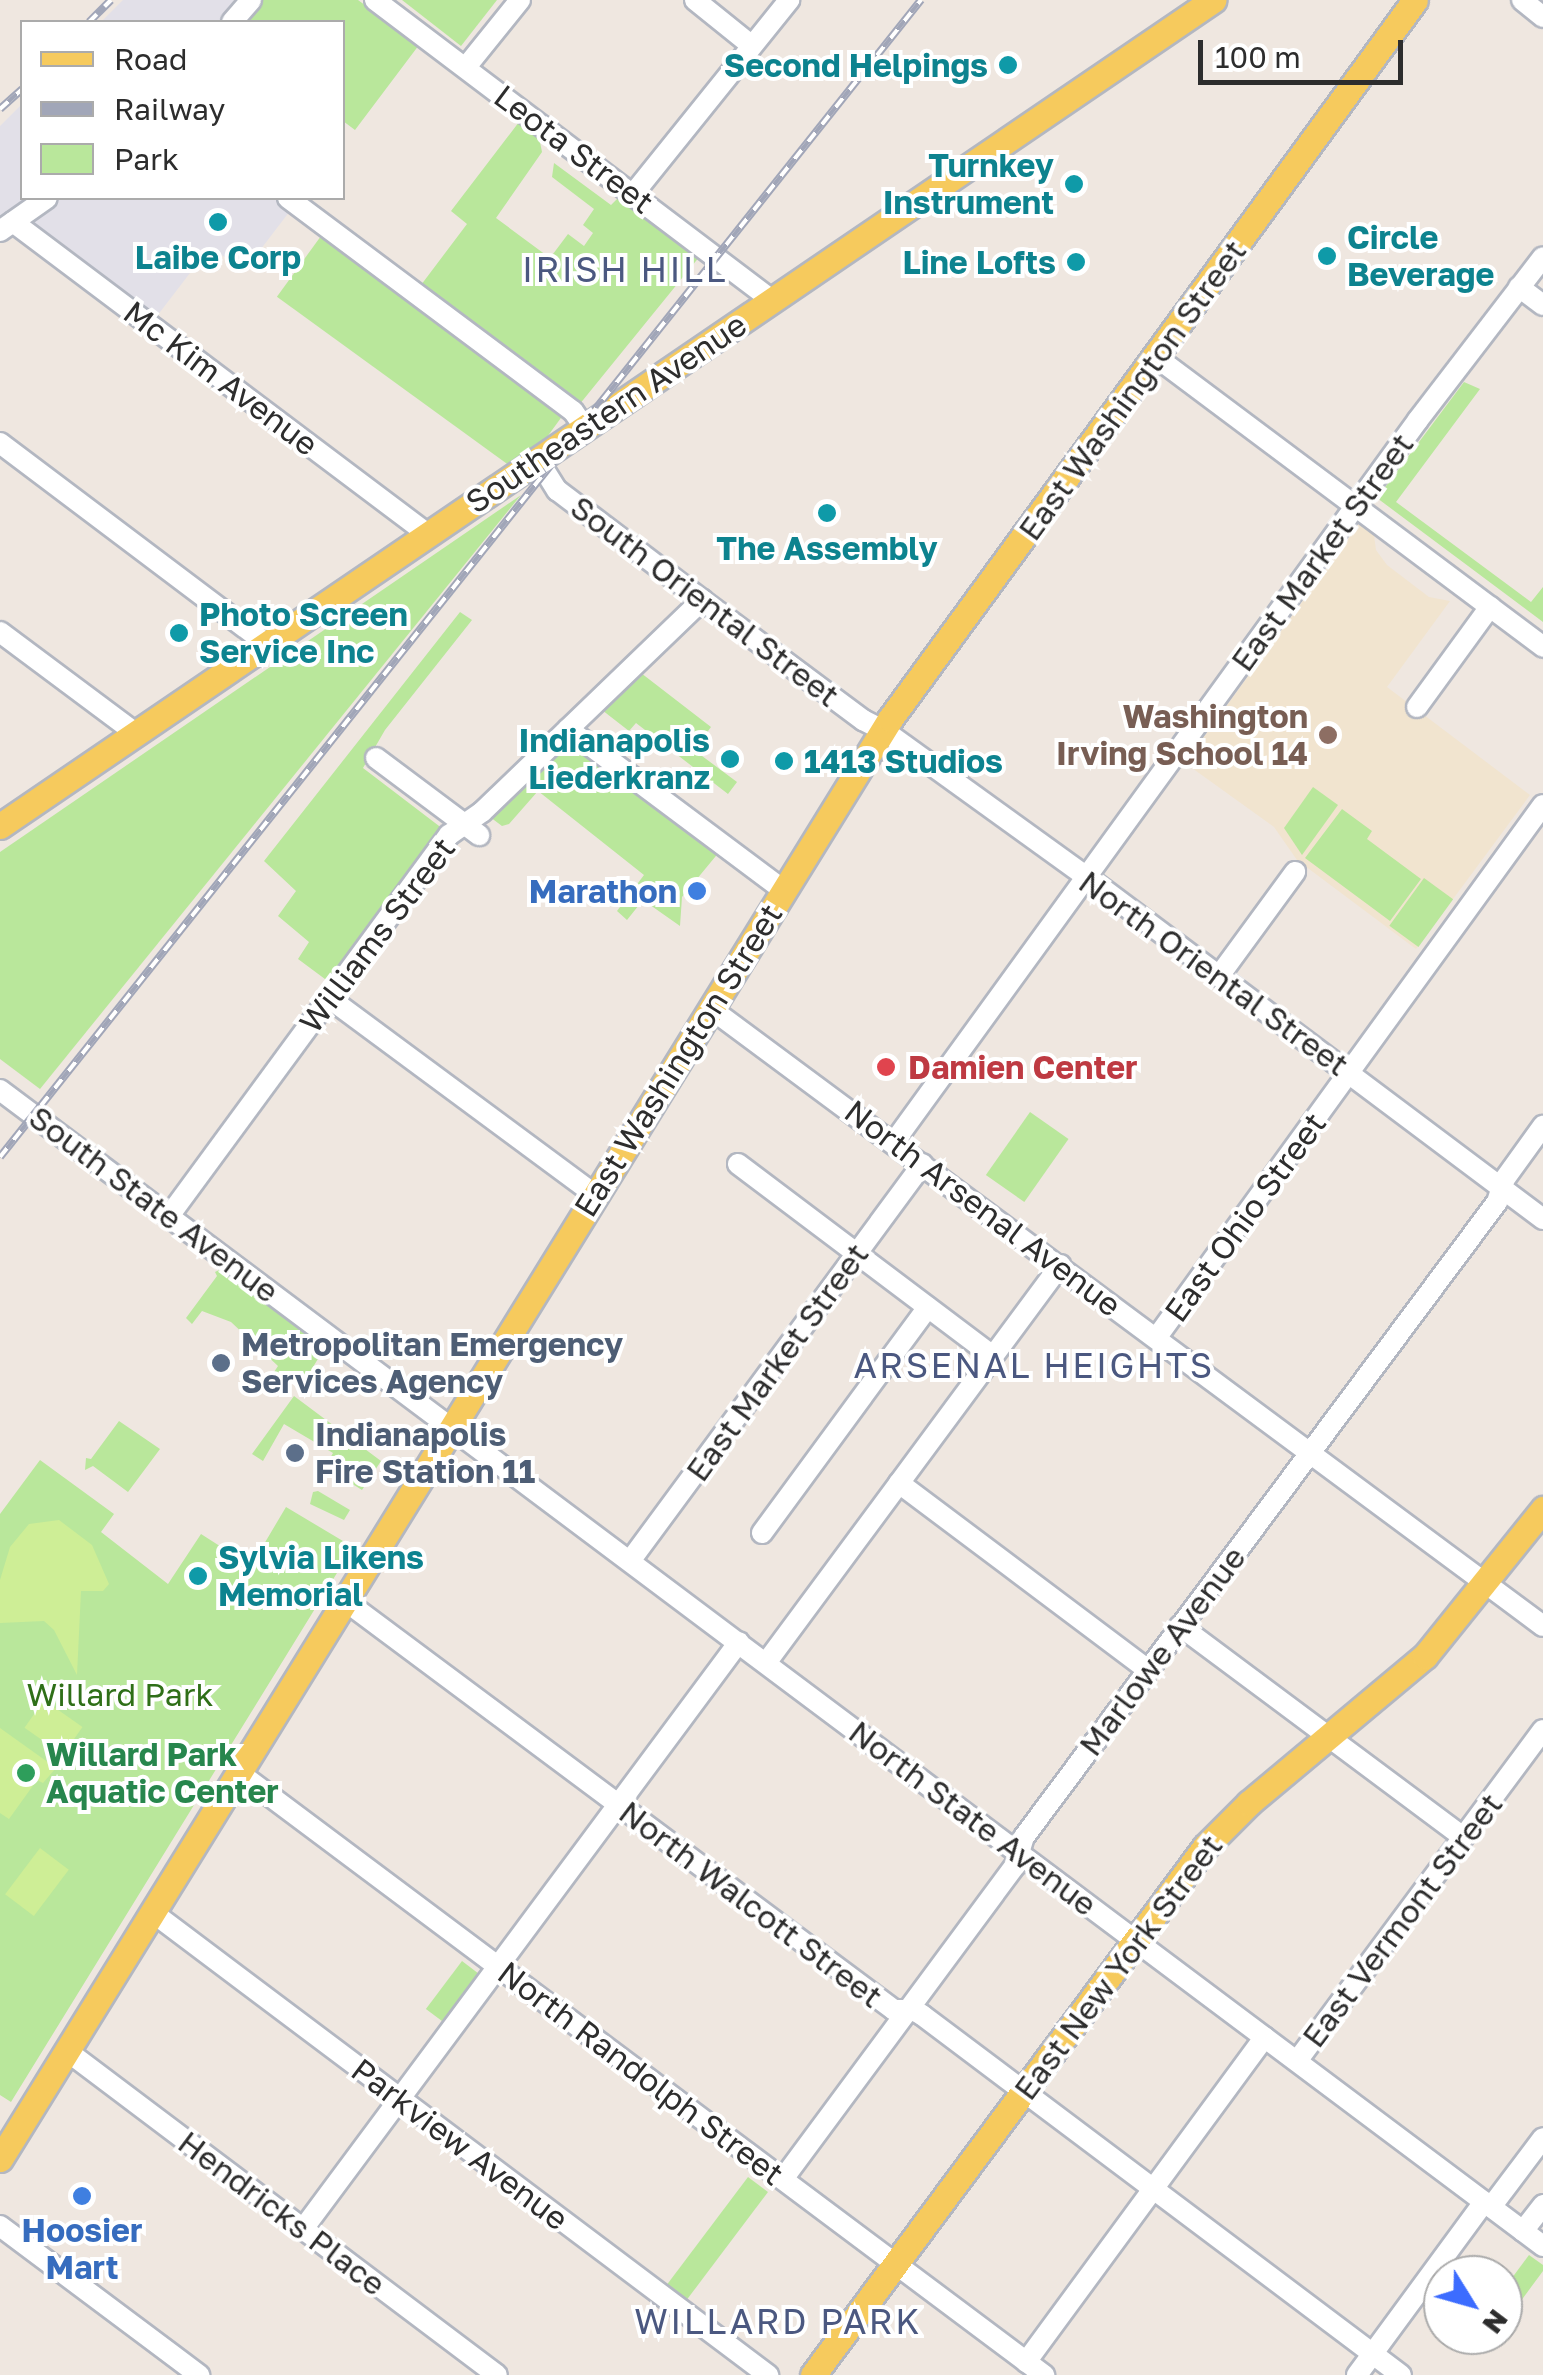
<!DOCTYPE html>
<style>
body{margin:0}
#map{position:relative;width:1543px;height:2375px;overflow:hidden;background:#efe7e0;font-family:"Golos Text",sans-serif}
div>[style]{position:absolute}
.industrial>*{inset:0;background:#e2e0e8}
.education>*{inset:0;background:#f1e4cf}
.green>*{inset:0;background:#b9e79b;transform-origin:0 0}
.pitch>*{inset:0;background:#ceee96;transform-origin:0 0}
.roads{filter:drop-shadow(2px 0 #b3b7c1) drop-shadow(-2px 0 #b3b7c1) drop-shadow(0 2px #b3b7c1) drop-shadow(0 -2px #b3b7c1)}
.minor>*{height:20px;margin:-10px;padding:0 10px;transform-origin:10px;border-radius:10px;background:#fff}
.major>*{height:25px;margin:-12.5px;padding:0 12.5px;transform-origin:12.5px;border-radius:12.5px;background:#f6ca5d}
.rail>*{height:8px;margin-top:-4px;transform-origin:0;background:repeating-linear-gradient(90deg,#fff 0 11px,#a1a6b8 0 22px);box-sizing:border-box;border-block:2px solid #a1a6b8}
.dots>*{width:28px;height:28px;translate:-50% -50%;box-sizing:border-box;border:5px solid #fff;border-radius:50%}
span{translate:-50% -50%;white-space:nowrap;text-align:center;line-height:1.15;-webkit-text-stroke:8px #fff;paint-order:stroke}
.culture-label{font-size:32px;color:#0d838f;font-weight:700}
.right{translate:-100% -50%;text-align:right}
.left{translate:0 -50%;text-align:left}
.street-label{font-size:32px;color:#2d2d2d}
.education-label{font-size:32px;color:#785e54;font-weight:700}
.shop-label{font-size:32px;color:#366cbe;font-weight:700}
.health-label{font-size:32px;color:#be3a42;font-weight:700}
.service-label{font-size:32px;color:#4e5e75;font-weight:700}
.park-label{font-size:32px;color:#2f6f18}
.leisure-label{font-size:32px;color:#27864d;font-weight:700}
.neighbourhood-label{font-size:35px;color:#4b5880;letter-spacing:2.5px}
.legend{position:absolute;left:20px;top:20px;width:325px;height:180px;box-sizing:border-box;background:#fff;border:2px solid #ababab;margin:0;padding:12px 18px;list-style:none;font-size:30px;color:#2d2d2d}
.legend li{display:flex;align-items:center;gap:20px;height:50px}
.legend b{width:50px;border:2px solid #ababab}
.north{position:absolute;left:1423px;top:2255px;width:100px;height:100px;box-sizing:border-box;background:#fff;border:2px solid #ababab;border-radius:50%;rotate:127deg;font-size:28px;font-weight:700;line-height:40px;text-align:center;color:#2d2d2d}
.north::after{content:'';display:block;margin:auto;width:35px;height:45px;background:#3c6cff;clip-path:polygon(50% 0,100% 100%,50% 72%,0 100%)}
.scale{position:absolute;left:1198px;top:40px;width:205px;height:45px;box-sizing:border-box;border:5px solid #2d2d2d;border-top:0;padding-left:12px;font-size:30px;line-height:35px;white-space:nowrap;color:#2d2d2d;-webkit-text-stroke:8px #fff;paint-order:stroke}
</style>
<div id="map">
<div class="industrial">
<i style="clip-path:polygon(123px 0,239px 0,219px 22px,101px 22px)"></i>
<i style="clip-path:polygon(22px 104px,22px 198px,27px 198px,0 217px,0 126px)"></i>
<i style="clip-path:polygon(60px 198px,273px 198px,290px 211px,254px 258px,235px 264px,210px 247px,157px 316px,29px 220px)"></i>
</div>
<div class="education">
<i style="clip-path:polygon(1359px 524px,1374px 535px,1376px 550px,1387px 565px,1429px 597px,1450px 601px,1387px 687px,1530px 795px,1416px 949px,1297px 860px,1274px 827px,1185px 763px)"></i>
</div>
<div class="green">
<i style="clip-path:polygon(263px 0,358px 0,419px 45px,355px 130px,343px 121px,342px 22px,245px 22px)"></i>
<i style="clip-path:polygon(402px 0,497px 0,461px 46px)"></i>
<i style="clip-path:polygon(519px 122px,539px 137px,542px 152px,496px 218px,550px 258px,568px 234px,584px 246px,593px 233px,583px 225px,594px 209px,552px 177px,554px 163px,611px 205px,621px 195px,700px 256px,579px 405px,421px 285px,467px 224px,451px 211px)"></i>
<i style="left:321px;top:236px;width:301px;height:75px;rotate:36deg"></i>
<i style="clip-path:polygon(1464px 382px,1480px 389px,1396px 502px,1531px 602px,1543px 587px,1543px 622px,1377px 498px)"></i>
<i style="clip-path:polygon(521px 495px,40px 1089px,0 1059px,0 852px)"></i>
<i style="clip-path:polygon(460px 612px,472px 620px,385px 730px,363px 768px,443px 829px,329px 982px,298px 959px,309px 942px,278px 916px,296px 891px,264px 861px)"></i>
<i style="clip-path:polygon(641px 673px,711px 727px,694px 750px,737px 782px,728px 794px,636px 723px,629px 731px,602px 710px)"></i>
<i style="clip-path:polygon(571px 741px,720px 851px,682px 897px,680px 926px,643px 900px,627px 920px,617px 911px,644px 875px,538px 791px,509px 824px,502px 826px,490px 817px)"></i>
<i style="clip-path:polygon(1313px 787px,1338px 805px,1302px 855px,1284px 828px)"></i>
<i style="clip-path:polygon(1342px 809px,1372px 831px,1367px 839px,1421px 879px,1390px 921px,1305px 858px)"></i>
<i style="left:1424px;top:878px;width:36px;height:59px;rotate:36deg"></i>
<i style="left:1030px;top:1112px;width:47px;height:77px;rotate:35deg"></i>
<i style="clip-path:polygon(223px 1268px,312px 1334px,324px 1349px,302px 1385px,274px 1372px,278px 1366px,231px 1322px,202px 1311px,192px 1324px,186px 1318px,217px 1276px,215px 1272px)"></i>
<i style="clip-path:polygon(294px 1396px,381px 1461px,362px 1490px,325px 1467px,333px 1453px,284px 1424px,263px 1461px,252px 1454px)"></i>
<i style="clip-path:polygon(119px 1421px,160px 1449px,128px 1492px,93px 1466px,85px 1470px,86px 1458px,91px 1459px)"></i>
<i style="clip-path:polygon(40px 1460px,114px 1514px,101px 1532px,168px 1584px,201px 1534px,251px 1566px,286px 1507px,353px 1547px,11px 2102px,0 2095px,0 1514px)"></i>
<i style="clip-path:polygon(318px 1491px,350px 1510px,344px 1520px,310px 1504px,313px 1492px)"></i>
<i style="left:462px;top:1961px;width:21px;height:60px;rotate:37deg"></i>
<i style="left:748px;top:2177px;width:25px;height:137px;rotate:37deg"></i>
<i style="clip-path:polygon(1529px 2255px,1543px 2265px,1543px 2271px,1503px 2325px,1503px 2290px)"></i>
</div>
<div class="pitch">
<i style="clip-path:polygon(59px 1520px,92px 1545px,109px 1584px,103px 1591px,81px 1591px,77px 1675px,54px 1630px,44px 1621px,0 1623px,0 1580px,10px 1547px,29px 1524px)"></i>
<i style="left:44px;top:1700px;width:47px;height:34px;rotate:35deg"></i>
<i style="clip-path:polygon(0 1728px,56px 1768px,43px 1783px,37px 1780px,9px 1819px,0 1813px)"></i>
<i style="left:40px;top:1848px;width:36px;height:58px;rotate:37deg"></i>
</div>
<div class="roads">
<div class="minor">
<i style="left:375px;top:0;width:497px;rotate:37.1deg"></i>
<i style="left:695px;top:0;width:73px;rotate:38.9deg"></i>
<i style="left:1522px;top:0;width:27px;rotate:39deg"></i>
<i style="left:232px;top:22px;width:29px;rotate:-49deg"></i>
<i style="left:466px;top:67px;width:86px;rotate:-51.1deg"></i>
<i style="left:634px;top:193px;width:248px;rotate:-51.2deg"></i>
<i style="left:288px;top:198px;width:356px;rotate:36.8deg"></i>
<i style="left:573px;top:411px;width:21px;rotate:55deg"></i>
<i style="left:13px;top:222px;width:521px;rotate:36.96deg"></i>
<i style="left:0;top:231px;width:57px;rotate:-35.1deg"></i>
<i style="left:1519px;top:287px;width:30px;rotate:37deg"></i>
<i style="left:1156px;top:357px;width:484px;rotate:36.8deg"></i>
<i style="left:0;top:443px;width:334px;rotate:37deg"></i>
<i style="left:538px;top:460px;width:36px;rotate:58deg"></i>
<i style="left:557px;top:490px;width:182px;rotate:37.2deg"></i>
<i style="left:702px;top:600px;width:201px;rotate:36.7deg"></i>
<i style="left:863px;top:720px;width:22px;rotate:27deg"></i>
<i style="left:883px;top:730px;width:256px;rotate:35.8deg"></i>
<i style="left:1091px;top:880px;width:565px;rotate:36.87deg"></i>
<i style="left:0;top:632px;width:171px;rotate:36.7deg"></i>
<i style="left:1417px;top:707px;width:124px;rotate:-53.9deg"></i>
<i style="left:568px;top:729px;width:269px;rotate:36.8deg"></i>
<i style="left:376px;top:758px;width:129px;rotate:36.8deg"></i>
<i style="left:1219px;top:976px;width:129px;rotate:-53.8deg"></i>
<i style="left:329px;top:998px;width:331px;rotate:36.5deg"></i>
<i style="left:710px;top:1008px;width:1037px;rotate:36.57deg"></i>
<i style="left:0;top:1090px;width:1928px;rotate:36.84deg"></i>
<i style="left:894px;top:1142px;width:892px;rotate:-54.03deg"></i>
<i style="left:1418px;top:420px;width:205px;rotate:-52.5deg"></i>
<i style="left:738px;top:1164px;width:319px;rotate:37deg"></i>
<i style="left:169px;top:1216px;width:473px;rotate:-53.7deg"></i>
<i style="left:449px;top:835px;width:40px;rotate:-34.9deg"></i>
<i style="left:482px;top:812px;width:306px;rotate:-43.9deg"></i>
<i style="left:1157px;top:1337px;width:657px;rotate:-54.04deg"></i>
<i style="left:899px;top:1483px;width:311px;rotate:36.9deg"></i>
<i style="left:762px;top:1533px;width:280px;rotate:-53.7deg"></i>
<i style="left:630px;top:1561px;width:493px;rotate:-53.6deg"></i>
<i style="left:344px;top:1600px;width:686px;rotate:36.7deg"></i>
<i style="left:894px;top:2010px;width:19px"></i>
<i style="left:913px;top:2010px;width:10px;rotate:29deg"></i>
<i style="left:922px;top:2015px;width:599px;rotate:36.93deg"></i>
<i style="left:1180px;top:1626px;width:353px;rotate:36.7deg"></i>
<i style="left:766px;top:1663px;width:495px;rotate:-53.5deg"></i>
<i style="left:238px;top:1772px;width:1007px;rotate:36.8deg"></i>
<i style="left:152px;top:1912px;width:771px;rotate:36.93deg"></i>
<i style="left:67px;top:2051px;width:538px;rotate:37deg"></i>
<i style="left:1297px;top:2061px;width:412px;rotate:-53.4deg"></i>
<i style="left:783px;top:2179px;width:390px;rotate:-53.5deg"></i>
<i style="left:1015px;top:1866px;width:30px;rotate:-73deg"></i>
<i style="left:1024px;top:1837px;width:792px;rotate:-53.32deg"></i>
<i style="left:1497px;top:1202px;width:23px;rotate:-72deg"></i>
<i style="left:1504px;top:1180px;width:67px;rotate:-54.2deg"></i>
<i style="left:1491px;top:2207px;width:86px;rotate:-53deg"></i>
<i style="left:0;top:2226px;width:249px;rotate:36.8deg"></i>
<i style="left:303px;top:2229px;width:731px;rotate:-53.4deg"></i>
<i style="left:1523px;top:2231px;width:33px;rotate:-52deg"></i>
<i style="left:1026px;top:2362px;width:403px;rotate:-53.7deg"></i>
<i style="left:1357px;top:2375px;width:215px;rotate:-53.7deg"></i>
</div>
<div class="major">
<i style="left:0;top:826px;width:1468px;rotate:-34.25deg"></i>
<i style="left:0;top:2159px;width:1693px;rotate:-58.28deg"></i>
<i style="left:890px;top:719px;width:890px;rotate:-53.86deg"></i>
<i style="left:813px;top:2375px;width:658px;rotate:-53.41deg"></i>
<i style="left:1205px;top:1847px;width:62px;rotate:-45deg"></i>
<i style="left:1249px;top:1803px;width:229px;rotate:-39.9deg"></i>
<i style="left:1425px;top:1656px;width:189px;rotate:-51.2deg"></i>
</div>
</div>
<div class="rail">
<i style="left:89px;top:22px;width:31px;rotate:-45deg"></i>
<i style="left:0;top:109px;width:30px;rotate:-42deg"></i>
<i style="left:0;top:1157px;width:1479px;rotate:-51.48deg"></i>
</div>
<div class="dots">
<i style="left:1008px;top:65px;background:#0f9aa8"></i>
<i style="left:1074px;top:184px;background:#0f9aa8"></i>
<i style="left:218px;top:222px;background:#0f9aa8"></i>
<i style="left:1327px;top:256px;background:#0f9aa8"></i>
<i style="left:1076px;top:262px;background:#0f9aa8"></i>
<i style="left:827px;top:513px;background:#0f9aa8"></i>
<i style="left:179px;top:633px;background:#0f9aa8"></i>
<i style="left:1328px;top:735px;background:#8d6e63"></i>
<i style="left:730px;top:759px;background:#0f9aa8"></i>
<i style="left:784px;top:761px;background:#0f9aa8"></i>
<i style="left:697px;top:891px;background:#3f7fe0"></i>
<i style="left:886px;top:1067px;background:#e0444e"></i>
<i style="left:221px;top:1363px;background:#5c6f8a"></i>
<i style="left:295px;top:1453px;background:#5c6f8a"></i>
<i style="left:198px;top:1576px;background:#0f9aa8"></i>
<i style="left:26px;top:1773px;background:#2e9e5b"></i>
<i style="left:82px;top:2196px;background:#3f7fe0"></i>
</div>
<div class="culture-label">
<span class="right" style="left:988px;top:65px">Second Helpings</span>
<span class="right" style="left:1054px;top:184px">Turnkey<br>Instrument</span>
<span class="left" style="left:1347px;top:256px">Circle<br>Beverage</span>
<span style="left:218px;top:257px">Laibe Corp</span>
<span class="right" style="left:1056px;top:262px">Line Lofts</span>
<span style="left:827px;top:548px">The Assembly</span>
<span class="left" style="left:199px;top:633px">Photo Screen<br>Service Inc</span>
<span class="right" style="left:710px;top:759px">Indianapolis<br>Liederkranz</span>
<span class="left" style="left:804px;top:761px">1413 Studios</span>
<span class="left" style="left:218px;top:1576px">Sylvia Likens<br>Memorial</span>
</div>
<div class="street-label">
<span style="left:574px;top:149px;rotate:37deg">Leota Street</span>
<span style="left:221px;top:378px;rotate:37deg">Mc Kim Avenue</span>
<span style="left:1132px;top:390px;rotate:-54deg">East Washington Street</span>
<span style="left:606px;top:413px;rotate:-34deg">Southeastern Avenue</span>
<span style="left:1322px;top:552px;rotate:-54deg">East Market Street</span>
<span style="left:705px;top:601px;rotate:37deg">South Oriental Street</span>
<span style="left:377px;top:935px;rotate:-53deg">Williams Street</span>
<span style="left:1214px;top:973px;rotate:36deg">North Oriental Street</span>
<span style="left:678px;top:1060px;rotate:-58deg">East Washington Street</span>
<span style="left:154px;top:1204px;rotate:37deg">South State Avenue</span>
<span style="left:983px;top:1208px;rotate:37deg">North Arsenal Avenue</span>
<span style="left:1245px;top:1217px;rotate:-54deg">East Ohio Street</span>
<span style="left:777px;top:1362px;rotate:-54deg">East Market Street</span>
<span style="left:1162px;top:1651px;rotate:-53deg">Marlowe Avenue</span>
<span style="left:973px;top:1818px;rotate:37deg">North State Avenue</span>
<span style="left:751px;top:1904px;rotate:37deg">North Walcott Street</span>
<span style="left:1402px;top:1920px;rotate:-53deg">East Vermont Street</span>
<span style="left:1118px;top:1967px;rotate:-53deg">East New York Street</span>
<span style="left:641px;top:2073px;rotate:37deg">North Randolph Street</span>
<span style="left:460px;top:2144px;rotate:37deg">Parkview Avenue</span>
<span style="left:282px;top:2213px;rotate:37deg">Hendricks Place</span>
</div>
<div class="education-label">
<span class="right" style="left:1308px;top:735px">Washington<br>Irving School 14</span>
</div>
<div class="shop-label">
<span class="right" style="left:677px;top:891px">Marathon</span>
<span style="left:82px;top:2249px">Hoosier<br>Mart</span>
</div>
<div class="health-label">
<span class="left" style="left:908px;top:1067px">Damien Center</span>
</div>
<div class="service-label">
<span class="left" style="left:241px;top:1363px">Metropolitan Emergency<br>Services Agency</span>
<span class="left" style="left:315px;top:1453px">Indianapolis<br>Fire Station 11</span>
</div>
<div class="park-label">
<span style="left:120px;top:1694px">Willard Park</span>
</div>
<div class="leisure-label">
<span class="left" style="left:46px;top:1773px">Willard Park<br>Aquatic Center</span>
</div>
<div class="neighbourhood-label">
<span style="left:625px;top:269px">IRISH HILL</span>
<span style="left:1034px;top:1365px">ARSENAL HEIGHTS</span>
<span style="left:778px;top:2321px">WILLARD PARK</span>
</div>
<ul class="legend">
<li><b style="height:12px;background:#f6ca5d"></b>Road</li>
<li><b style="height:12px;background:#a1a6b8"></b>Railway</li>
<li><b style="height:28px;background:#b9e79b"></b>Park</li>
</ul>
<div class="north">N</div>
<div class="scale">100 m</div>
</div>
